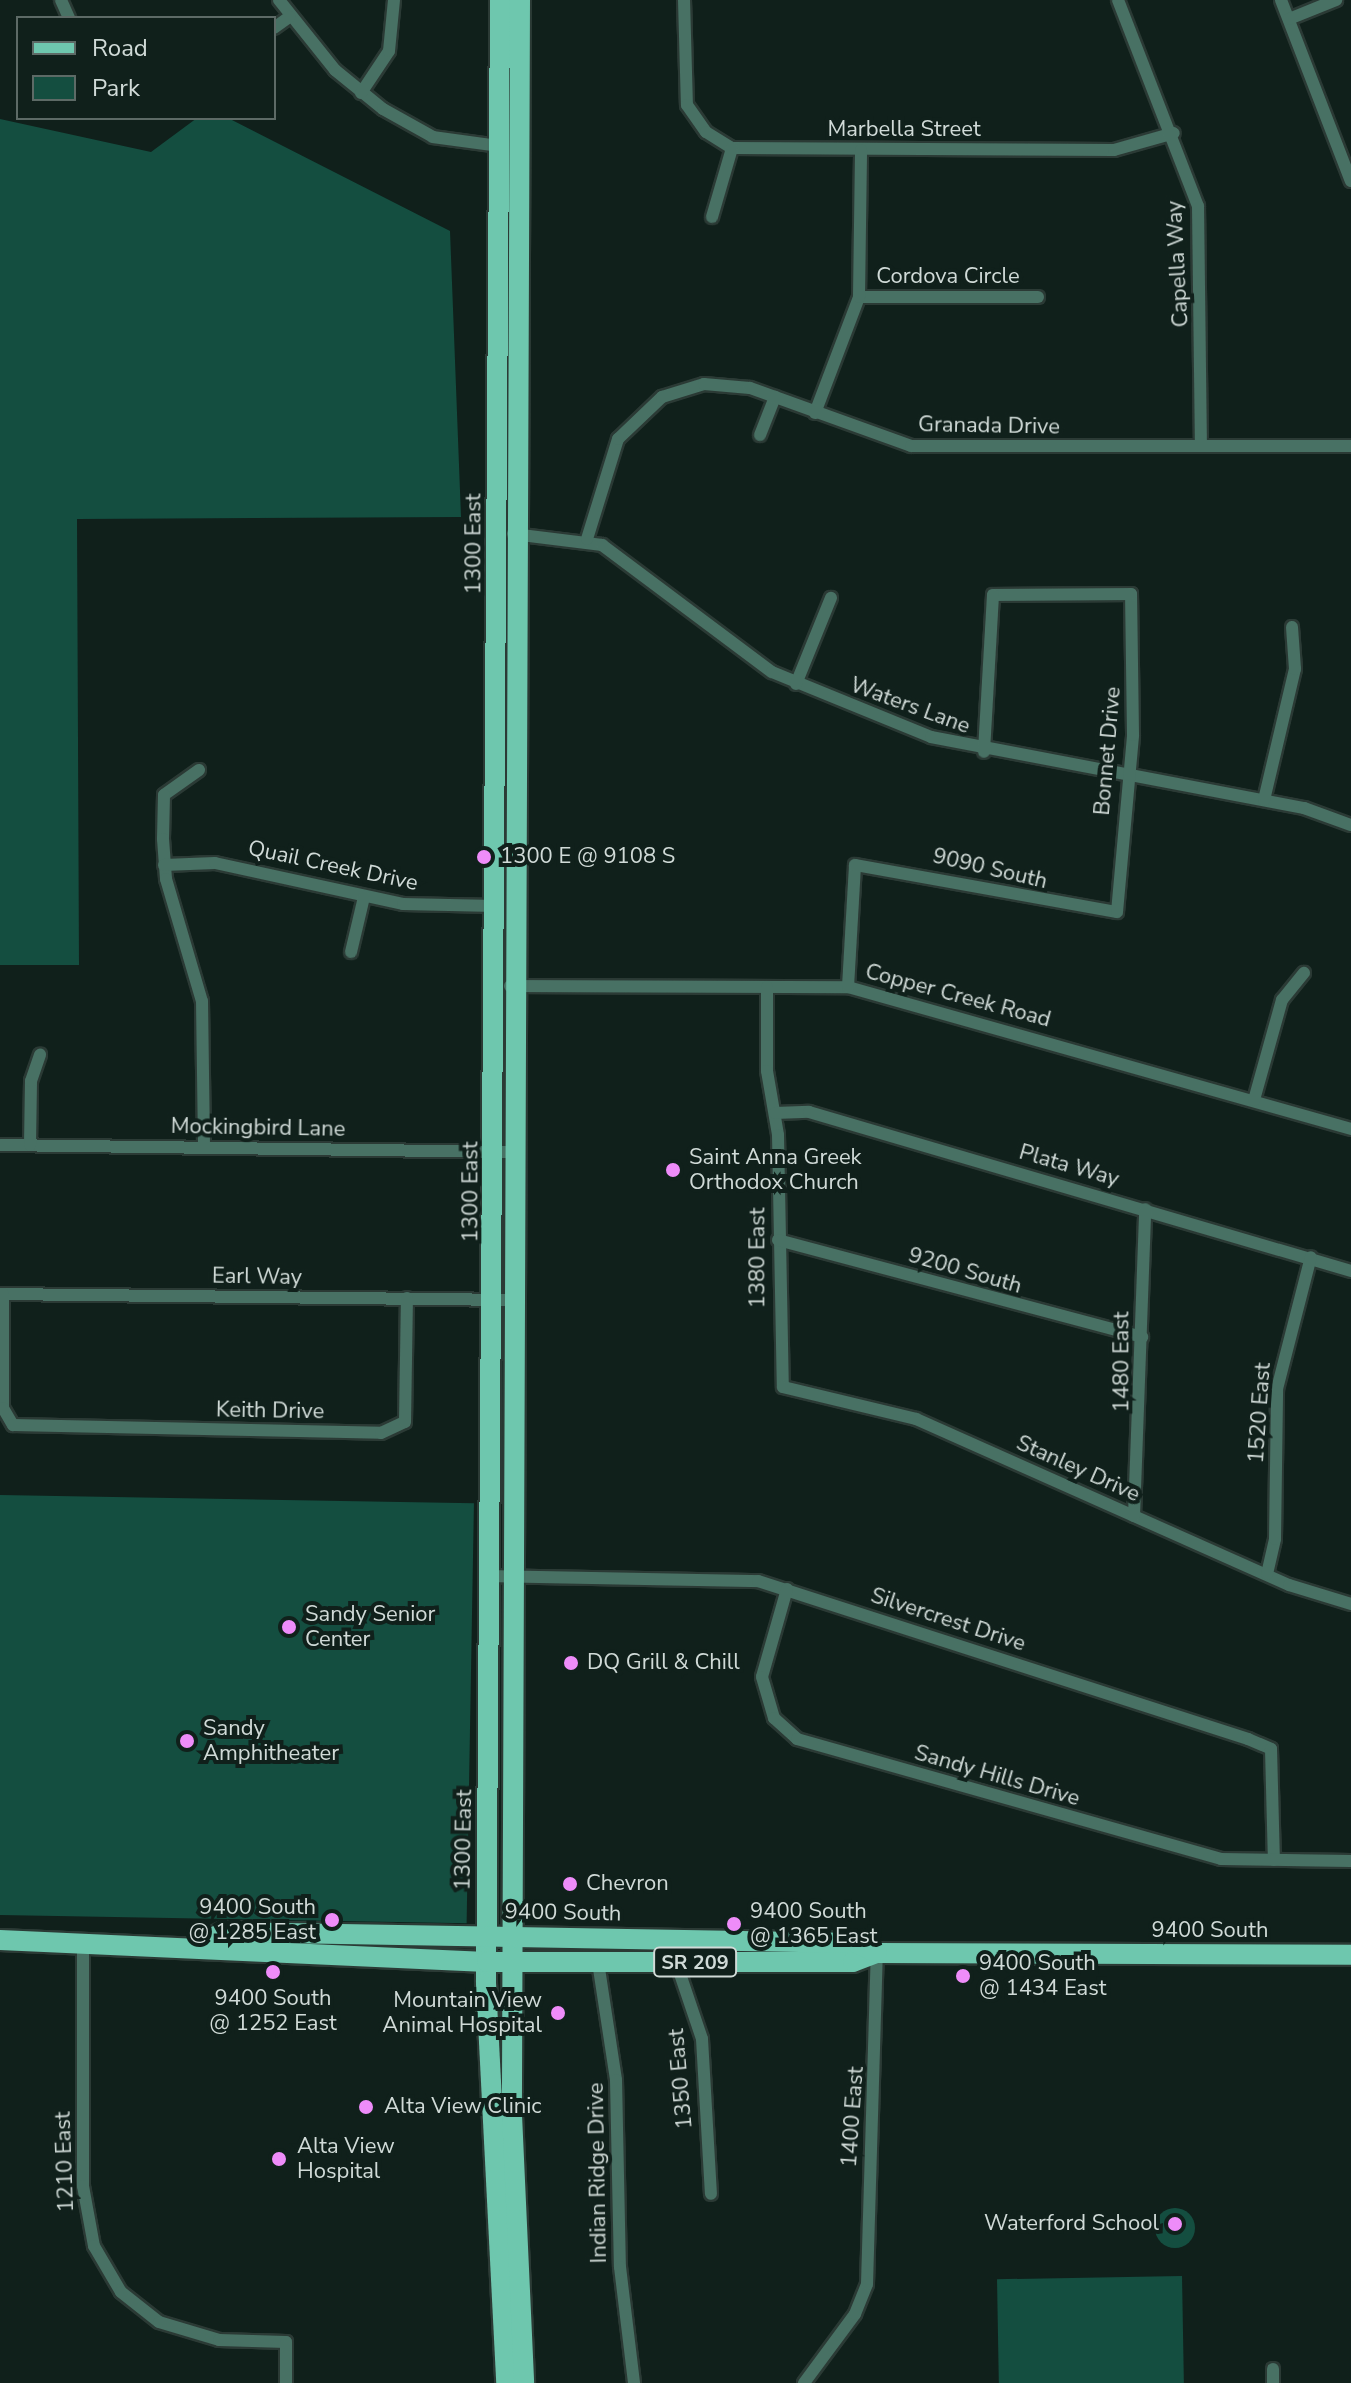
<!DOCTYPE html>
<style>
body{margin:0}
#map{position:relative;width:1351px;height:2383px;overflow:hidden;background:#10201b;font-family:"Nunito Sans",sans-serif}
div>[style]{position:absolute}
.green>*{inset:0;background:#144e40;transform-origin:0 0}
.round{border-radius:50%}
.roads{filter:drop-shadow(2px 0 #2b3a35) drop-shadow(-2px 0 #2b3a35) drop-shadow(0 2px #2b3a35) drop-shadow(0 -2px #2b3a35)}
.minor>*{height:12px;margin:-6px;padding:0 6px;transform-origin:6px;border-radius:6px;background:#487164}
.primary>*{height:20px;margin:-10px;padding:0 10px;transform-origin:10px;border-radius:10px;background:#6ec7ae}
.dots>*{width:22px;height:22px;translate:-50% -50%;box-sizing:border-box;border:4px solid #10201b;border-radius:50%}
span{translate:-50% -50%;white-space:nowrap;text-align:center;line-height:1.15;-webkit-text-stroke:8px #10201b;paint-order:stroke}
.shield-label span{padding:2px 6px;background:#10201b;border:2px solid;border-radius:6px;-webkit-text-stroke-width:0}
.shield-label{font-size:20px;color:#d0dad7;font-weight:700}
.street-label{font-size:22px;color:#d0dad7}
.poi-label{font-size:22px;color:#d0dad7}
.left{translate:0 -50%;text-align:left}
.right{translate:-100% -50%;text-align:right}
.legend{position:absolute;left:16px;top:16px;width:260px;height:104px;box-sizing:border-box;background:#10201b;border:2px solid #5d6a66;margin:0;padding:10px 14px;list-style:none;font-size:24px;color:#d0dad7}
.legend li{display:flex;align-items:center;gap:16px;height:40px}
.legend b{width:40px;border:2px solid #5d6a66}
</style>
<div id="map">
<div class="green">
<i style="clip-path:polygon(197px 118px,228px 118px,450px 231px,461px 517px,77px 519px,79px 965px,0 965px,0 119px,151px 152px)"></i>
<i style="left:0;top:1495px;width:474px;height:420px;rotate:1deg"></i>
<i class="round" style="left:1155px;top:2208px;width:40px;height:40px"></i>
<i style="left:1182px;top:2276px;width:107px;height:185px;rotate:89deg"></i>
</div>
<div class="roads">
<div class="minor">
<i style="left:61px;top:0;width:20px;rotate:66deg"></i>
<i style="left:279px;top:0;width:90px;rotate:51.3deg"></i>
<i style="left:335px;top:70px;width:62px;rotate:39.1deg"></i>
<i style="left:383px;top:109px;width:57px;rotate:29.2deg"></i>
<i style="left:433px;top:137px;width:67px;rotate:7.8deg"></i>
<i style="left:684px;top:0;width:105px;rotate:88.4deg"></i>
<i style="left:687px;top:105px;width:33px;rotate:55deg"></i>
<i style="left:706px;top:132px;width:31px;rotate:32deg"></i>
<i style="left:732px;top:148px;width:382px;rotate:0.3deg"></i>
<i style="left:1114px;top:150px;width:62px;rotate:-15.8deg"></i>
<i style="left:1118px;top:0;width:221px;rotate:68.8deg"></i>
<i style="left:1198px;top:206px;width:240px;rotate:89.3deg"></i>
<i style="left:1281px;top:0;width:194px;rotate:68.9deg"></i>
<i style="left:1289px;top:19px;width:51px;rotate:-22deg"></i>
<i style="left:274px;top:28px;width:19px;rotate:-36deg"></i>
<i style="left:361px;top:93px;width:50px;rotate:-56.3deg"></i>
<i style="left:389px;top:51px;width:51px;rotate:-84.4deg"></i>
<i style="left:712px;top:217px;width:72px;rotate:-73.8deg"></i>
<i style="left:859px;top:297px;width:179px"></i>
<i style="left:815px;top:413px;width:124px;rotate:-69.2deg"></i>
<i style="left:859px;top:297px;width:147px;rotate:-89.2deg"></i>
<i style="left:760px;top:435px;width:41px;rotate:-68.5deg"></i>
<i style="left:513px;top:534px;width:90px;rotate:7deg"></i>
<i style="left:602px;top:545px;width:212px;rotate:36.8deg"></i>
<i style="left:772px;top:672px;width:172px;rotate:22.2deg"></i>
<i style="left:931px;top:737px;width:380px;rotate:10.8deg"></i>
<i style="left:1304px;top:808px;width:50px;rotate:19.9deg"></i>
<i style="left:587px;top:539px;width:105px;rotate:-72.8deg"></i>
<i style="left:618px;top:439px;width:61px;rotate:-43.7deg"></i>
<i style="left:662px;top:397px;width:44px;rotate:-17.2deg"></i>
<i style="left:704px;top:384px;width:46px;rotate:5deg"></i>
<i style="left:750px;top:388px;width:171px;rotate:19.8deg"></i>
<i style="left:911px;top:446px;width:440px"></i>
<i style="left:796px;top:684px;width:93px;rotate:-67.9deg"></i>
<i style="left:199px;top:770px;width:43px;rotate:144.5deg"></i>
<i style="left:164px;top:795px;width:44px;rotate:91.3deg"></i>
<i style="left:163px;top:839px;width:40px;rotate:85.7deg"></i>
<i style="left:166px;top:879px;width:127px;rotate:73.6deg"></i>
<i style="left:202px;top:1001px;width:147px;rotate:89.2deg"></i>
<i style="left:1264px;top:800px;width:135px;rotate:-76.7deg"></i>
<i style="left:1295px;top:669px;width:42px;rotate:-94.1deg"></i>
<i style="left:164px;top:865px;width:51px;rotate:-2.2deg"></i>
<i style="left:215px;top:863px;width:192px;rotate:12.3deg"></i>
<i style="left:403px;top:904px;width:92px;rotate:1.2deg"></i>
<i style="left:351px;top:952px;width:57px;rotate:-76.7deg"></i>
<i style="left:510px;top:986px;width:338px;rotate:0.2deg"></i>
<i style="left:848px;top:987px;width:523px;rotate:15.76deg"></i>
<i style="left:767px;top:987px;width:84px;rotate:90deg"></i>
<i style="left:767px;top:1071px;width:65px;rotate:80.2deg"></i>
<i style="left:778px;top:1135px;width:252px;rotate:88.9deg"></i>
<i style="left:783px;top:1387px;width:137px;rotate:13.5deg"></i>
<i style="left:916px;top:1419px;width:408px;rotate:24deg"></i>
<i style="left:1289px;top:1585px;width:65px;rotate:17deg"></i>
<i style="left:848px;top:987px;width:122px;rotate:-86.7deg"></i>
<i style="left:855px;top:865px;width:266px;rotate:10.2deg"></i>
<i style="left:1117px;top:912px;width:178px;rotate:-84.8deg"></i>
<i style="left:1133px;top:735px;width:141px;rotate:-90.8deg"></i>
<i style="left:1131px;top:594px;width:138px;rotate:179.6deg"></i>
<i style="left:993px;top:595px;width:157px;rotate:93.3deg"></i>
<i style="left:1254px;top:1100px;width:104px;rotate:-74.4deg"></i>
<i style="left:1282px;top:1000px;width:35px;rotate:-51deg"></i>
<i style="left:775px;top:1113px;width:34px;rotate:-2deg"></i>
<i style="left:809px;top:1112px;width:565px;rotate:16.35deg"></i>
<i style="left:0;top:1145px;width:515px;rotate:0.78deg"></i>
<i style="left:30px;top:1145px;width:64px;rotate:-89.1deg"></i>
<i style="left:31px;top:1081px;width:28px;rotate:-71deg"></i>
<i style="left:778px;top:1240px;width:377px;rotate:14.9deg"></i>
<i style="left:0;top:1294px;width:514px;rotate:0.67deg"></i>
<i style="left:3px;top:1294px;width:114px;rotate:90deg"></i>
<i style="left:3px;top:1408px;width:20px;rotate:60deg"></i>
<i style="left:13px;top:1425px;width:368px;rotate:1.2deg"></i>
<i style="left:381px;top:1433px;width:26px;rotate:-25deg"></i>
<i style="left:405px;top:1422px;width:124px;rotate:-89.1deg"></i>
<i style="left:1134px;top:1516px;width:307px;rotate:-87.9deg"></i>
<i style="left:1267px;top:1574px;width:36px;rotate:-77deg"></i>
<i style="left:1275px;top:1539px;width:150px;rotate:-89.2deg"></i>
<i style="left:1277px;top:1389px;width:136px;rotate:-75.6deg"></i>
<i style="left:492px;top:1576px;width:266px;rotate:1.1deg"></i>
<i style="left:758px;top:1581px;width:515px;rotate:17.87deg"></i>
<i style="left:1248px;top:1739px;width:25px;rotate:23deg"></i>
<i style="left:1271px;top:1749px;width:111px;rotate:88.5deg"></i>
<i style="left:787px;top:1589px;width:91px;rotate:105.9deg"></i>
<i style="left:762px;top:1677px;width:43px;rotate:73.7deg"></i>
<i style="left:774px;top:1718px;width:31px;rotate:42deg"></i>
<i style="left:797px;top:1739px;width:441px;rotate:15.8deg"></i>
<i style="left:1221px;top:1859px;width:130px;rotate:0.9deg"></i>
<i style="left:83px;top:1941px;width:245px;rotate:90deg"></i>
<i style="left:83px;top:2186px;width:61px;rotate:79.6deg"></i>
<i style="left:94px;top:2246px;width:53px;rotate:59.6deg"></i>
<i style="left:121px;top:2292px;width:48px;rotate:38.3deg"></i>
<i style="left:159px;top:2322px;width:63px;rotate:16.7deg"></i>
<i style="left:219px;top:2340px;width:67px;rotate:1.7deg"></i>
<i style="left:286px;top:2342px;width:41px;rotate:90deg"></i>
<i style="left:598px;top:1962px;width:119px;rotate:81.3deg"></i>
<i style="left:616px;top:2080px;width:187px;rotate:88.8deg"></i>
<i style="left:620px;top:2267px;width:117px;rotate:83.1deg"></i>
<i style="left:676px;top:1962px;width:81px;rotate:71.3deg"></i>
<i style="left:702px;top:2039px;width:155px;rotate:86.7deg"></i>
<i style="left:1273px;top:2369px;width:14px;rotate:90deg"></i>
<i style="left:804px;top:2383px;width:86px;rotate:-53.5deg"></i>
<i style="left:855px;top:2314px;width:32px;rotate:-68deg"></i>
<i style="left:867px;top:2284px;width:331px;rotate:-88.3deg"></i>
</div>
<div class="primary">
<i style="left:500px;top:0;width:1983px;rotate:90.4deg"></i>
<i style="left:486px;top:1983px;width:400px;rotate:87.1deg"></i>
<i style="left:520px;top:0;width:2115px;rotate:90.22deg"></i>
<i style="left:512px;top:2115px;width:268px;rotate:87.4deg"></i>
<i style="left:0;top:1940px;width:487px;rotate:2.6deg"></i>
<i style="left:487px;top:1962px;width:366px"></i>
<i style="left:853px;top:1962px;width:26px;rotate:-21deg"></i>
<i style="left:877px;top:1953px;width:474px;rotate:0.2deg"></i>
<i style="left:202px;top:1943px;width:25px;rotate:-27deg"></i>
<i style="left:224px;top:1932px;width:632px;rotate:1deg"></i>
<i style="left:856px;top:1943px;width:23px;rotate:25deg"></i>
</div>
</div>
<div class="dots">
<i style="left:484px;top:857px;background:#ee8cf9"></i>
<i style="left:673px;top:1170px;background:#ee8cf9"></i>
<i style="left:289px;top:1627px;background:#ee8cf9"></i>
<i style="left:571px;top:1663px;background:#ee8cf9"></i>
<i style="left:187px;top:1741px;background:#ee8cf9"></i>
<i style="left:570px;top:1884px;background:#ee8cf9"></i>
<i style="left:332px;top:1920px;background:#ee8cf9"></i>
<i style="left:734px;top:1924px;background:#ee8cf9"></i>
<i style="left:273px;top:1972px;background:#ee8cf9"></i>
<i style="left:963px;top:1976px;background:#ee8cf9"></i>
<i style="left:558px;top:2013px;background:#ee8cf9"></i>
<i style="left:366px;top:2107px;background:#ee8cf9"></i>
<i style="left:279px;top:2159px;background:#ee8cf9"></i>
<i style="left:1175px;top:2224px;background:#ee8cf9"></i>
</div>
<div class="shield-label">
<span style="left:695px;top:1962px">SR 209</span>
</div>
<div class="street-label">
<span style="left:904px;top:130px">Marbella Street</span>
<span style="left:1178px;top:264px;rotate:-93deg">Capella Way</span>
<span style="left:948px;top:277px">Cordova Circle</span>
<span style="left:989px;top:426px;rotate:1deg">Granada Drive</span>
<span style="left:474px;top:544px;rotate:-90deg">1300 East</span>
<span style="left:910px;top:706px;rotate:20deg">Waters Lane</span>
<span style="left:1108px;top:751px;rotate:-85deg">Bonnet Drive</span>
<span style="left:333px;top:866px;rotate:12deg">Quail Creek Drive</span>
<span style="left:990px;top:869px;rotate:13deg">9090 South</span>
<span style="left:958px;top:996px;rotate:15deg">Copper Creek Road</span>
<span style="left:258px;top:1128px;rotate:1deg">Mockingbird Lane</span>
<span style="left:1069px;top:1166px;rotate:16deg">Plata Way</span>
<span style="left:471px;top:1192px;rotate:-90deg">1300 East</span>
<span style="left:758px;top:1258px;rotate:-90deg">1380 East</span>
<span style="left:965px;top:1271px;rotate:16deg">9200 South</span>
<span style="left:257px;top:1277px;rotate:1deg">Earl Way</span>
<span style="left:1122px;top:1362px;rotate:-90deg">1480 East</span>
<span style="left:270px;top:1411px;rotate:1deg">Keith Drive</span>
<span style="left:1260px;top:1413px;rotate:-86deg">1520 East</span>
<span style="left:1078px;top:1469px;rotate:24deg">Stanley Drive</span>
<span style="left:948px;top:1620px;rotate:18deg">Silvercrest Drive</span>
<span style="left:997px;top:1776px;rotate:16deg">Sandy Hills Drive</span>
<span style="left:464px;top:1840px;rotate:-89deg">1300 East</span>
<span style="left:563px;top:1913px;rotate:1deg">9400 South</span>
<span style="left:1210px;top:1931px">9400 South</span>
<span style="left:681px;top:2079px;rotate:-95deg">1350 East</span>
<span style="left:853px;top:2117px;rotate:-86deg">1400 East</span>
<span style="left:65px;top:2162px;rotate:-92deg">1210 East</span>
<span style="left:598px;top:2173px;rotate:-91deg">Indian Ridge Drive</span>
</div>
<div class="poi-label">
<span class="left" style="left:500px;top:857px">1300 E @ 9108 S</span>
<span class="left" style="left:689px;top:1170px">Saint Anna Greek<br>Orthodox Church</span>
<span class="left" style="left:305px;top:1627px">Sandy Senior<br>Center</span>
<span class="left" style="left:587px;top:1663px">DQ Grill &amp; Chill</span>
<span class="left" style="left:203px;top:1741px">Sandy<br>Amphitheater</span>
<span class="left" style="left:586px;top:1884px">Chevron</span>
<span class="right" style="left:316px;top:1920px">9400 South<br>@ 1285 East</span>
<span class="left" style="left:750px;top:1924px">9400 South<br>@ 1365 East</span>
<span class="left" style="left:979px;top:1976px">9400 South<br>@ 1434 East</span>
<span style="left:273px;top:2011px">9400 South<br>@ 1252 East</span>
<span class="right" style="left:542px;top:2013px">Mountain View<br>Animal Hospital</span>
<span class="left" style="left:384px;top:2107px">Alta View Clinic</span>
<span class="left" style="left:297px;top:2159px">Alta View<br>Hospital</span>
<span class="right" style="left:1159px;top:2224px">Waterford School</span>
</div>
<ul class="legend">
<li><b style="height:10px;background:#6ec7ae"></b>Road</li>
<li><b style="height:22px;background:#144e40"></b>Park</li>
</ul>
</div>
